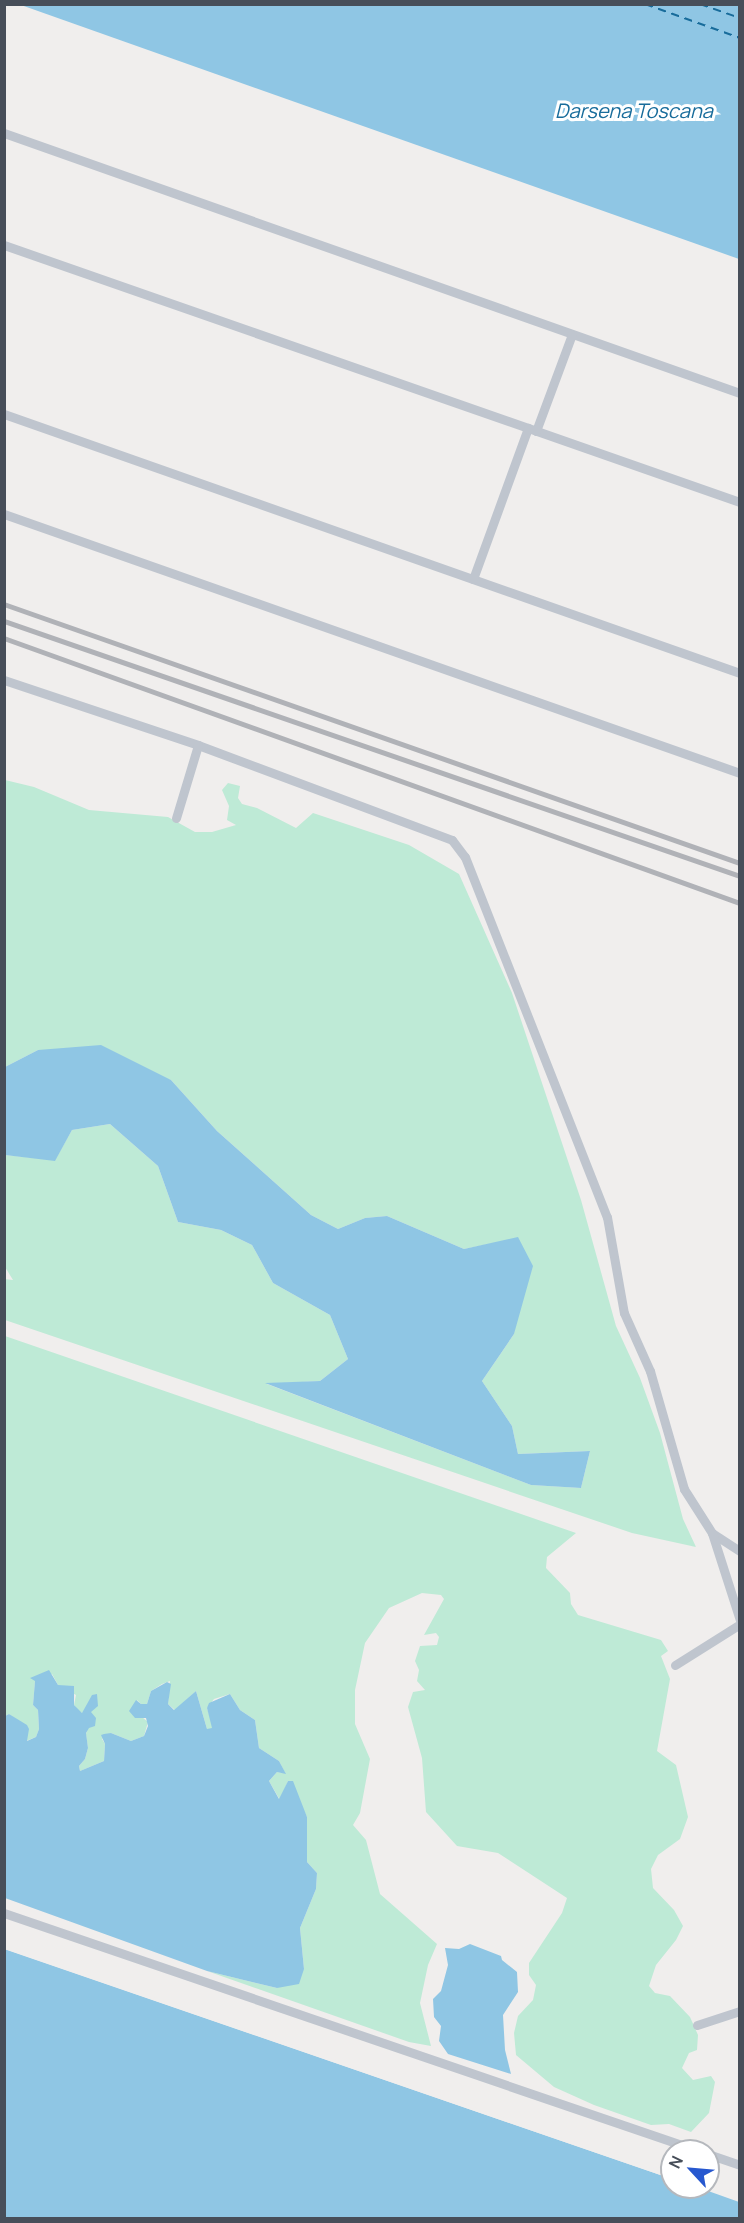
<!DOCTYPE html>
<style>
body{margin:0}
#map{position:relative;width:744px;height:2223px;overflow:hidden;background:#f0eeed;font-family:Manrope,sans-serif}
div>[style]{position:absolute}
.green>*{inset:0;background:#beead6}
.water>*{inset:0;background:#8fc6e4}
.pier>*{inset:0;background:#f0eeed}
.ferry>*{height:1.5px;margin-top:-0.75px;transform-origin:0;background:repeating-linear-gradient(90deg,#186c9b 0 8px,transparent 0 14px)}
.lane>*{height:9px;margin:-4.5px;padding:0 4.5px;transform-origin:4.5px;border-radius:4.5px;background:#bfc5ce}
.rail>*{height:4.5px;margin:-2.25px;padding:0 2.25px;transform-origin:2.25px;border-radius:2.25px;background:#b0b2b7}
span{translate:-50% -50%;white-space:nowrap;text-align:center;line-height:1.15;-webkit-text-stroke:6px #fff;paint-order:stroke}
.water-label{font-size:20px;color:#186c9b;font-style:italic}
.frame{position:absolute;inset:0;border:6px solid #474e59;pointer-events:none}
.north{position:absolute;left:660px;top:2139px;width:60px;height:60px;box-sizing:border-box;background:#fff;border:2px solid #b5b8bd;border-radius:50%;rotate:296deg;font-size:16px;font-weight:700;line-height:24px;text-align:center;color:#474e59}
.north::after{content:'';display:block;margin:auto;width:21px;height:27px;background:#2758cf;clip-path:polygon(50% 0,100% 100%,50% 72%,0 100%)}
</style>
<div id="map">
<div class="green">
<i style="clip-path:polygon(5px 780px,34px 787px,89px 810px,168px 817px,195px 832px,212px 832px,236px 825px,227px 820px,229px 806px,222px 790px,228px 783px,240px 786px,238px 798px,242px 804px,257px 808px,296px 828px,313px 813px,409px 845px,459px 874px,512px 993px,581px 1200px,616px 1326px,640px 1378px,660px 1433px,683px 1519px,696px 1547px,632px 1533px,5px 1320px,4px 1279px,13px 1280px,5px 1267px,5px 1155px,55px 1160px,72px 1130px,110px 1124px,158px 1166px,178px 1222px,221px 1230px,252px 1245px,273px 1283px,330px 1315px,348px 1359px,320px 1381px,267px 1384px,531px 1485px,581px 1488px,590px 1451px,518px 1454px,512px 1426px,482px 1381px,514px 1334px,518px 1238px,464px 1249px,387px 1216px,365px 1218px,338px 1229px,311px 1215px,217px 1131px,171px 1080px,38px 1050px,5px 1067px)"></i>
<i style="clip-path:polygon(5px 1336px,576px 1533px,547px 1557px,546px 1568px,570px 1593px,571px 1604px,578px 1615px,661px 1640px,668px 1651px,661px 1656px,670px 1679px,657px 1751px,676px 1765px,688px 1817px,680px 1839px,658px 1855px,651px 1869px,653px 1888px,674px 1910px,683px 1926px,676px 1940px,656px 1965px,649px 1986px,655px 1993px,670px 1996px,690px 2017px,698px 2035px,697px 2050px,689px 2053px,682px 2068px,693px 2080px,711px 2076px,715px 2082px,709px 2113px,691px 2132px,669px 2124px,651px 2125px,594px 2105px,554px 2087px,516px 2055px,514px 2033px,518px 2016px,533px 2000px,536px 1985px,529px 1975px,529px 1963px,562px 1913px,567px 1898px,498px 1853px,457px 1846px,426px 1812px,422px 1758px,408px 1707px,413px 1692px,425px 1690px,417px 1681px,419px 1670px,415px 1661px,420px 1646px,437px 1645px,439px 1637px,436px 1633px,424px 1635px,444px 1599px,441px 1595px,422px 1593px,389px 1608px,365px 1643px,355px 1690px,355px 1724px,370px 1759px,360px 1813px,353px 1825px,366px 1840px,380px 1894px,437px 1944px,428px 1965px,420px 2003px,431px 2046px,409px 2042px,207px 1971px,277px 1988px,304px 1969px,300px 1928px,316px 1889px,317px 1873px,307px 1862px,307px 1817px,288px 1781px,280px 1800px,269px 1781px,277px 1772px,285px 1773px,279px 1761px,259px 1748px,255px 1720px,240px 1710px,230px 1694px,214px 1699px,207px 1708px,212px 1723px,212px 1729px,207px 1729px,196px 1691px,175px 1710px,168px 1704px,170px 1681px,162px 1684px,151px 1691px,147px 1704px,141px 1704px,137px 1700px,142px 1717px,148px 1722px,144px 1736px,131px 1741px,111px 1733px,102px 1739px,105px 1744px,104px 1761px,80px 1771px,79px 1766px,85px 1759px,88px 1748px,86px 1734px,91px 1712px,88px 1703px,86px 1711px,82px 1713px,78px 1710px,74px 1705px,76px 1695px,58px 1685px,52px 1674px,35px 1681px,33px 1705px,38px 1710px,39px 1729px,36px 1737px,26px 1741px,21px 1723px,9px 1714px,5px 1716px)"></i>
</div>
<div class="water">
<i style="clip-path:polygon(21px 5px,739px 5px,739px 259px)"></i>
<i style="clip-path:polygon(101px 1045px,171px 1080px,217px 1131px,311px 1215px,338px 1229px,365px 1218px,387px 1216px,464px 1249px,518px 1237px,533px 1266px,514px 1334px,482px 1381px,512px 1426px,518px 1454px,590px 1451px,581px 1488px,531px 1485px,265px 1383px,320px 1381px,348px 1359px,330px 1315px,273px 1283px,252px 1245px,221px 1230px,178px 1222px,158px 1166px,110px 1124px,72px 1130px,55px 1161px,5px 1155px,5px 1067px,38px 1050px)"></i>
<i style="clip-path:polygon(49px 1670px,58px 1685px,74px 1686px,74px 1705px,82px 1713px,92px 1695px,97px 1694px,98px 1706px,91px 1712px,96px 1718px,95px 1726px,89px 1728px,86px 1733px,88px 1748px,85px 1759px,79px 1766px,80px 1771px,104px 1761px,105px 1744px,101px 1735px,104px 1734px,111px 1733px,131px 1741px,144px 1736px,148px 1726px,146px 1718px,135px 1718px,129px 1711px,136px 1700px,141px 1704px,147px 1704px,151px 1691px,167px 1682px,171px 1684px,168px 1704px,174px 1710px,196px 1691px,207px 1729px,212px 1728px,207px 1708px,209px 1703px,230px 1694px,240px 1710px,255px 1720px,259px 1748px,279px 1761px,286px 1774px,277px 1772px,269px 1781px,279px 1799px,288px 1781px,293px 1781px,307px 1817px,307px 1862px,317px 1873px,316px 1889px,300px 1928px,304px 1969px,299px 1984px,277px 1988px,207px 1971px,5px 1898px,5px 1716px,9px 1714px,27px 1725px,29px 1729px,27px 1741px,36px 1737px,39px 1729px,38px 1710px,33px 1705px,35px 1681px,30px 1678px)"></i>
<i style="clip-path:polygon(470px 1944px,501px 1956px,502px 1960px,517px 1972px,518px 1992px,503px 2015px,505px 2050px,511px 2074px,448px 2054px,439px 2041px,441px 2026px,434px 2017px,433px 1999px,441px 1991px,448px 1965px,445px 1948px,459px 1949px)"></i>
<i style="clip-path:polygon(4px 1949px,672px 2179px,672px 2187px,697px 2187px,739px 2202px,739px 2218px,5px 2218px)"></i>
</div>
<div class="pier">
<i style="clip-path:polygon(4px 1946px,672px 2175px,672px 2179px,5px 1949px)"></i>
</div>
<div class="ferry">
<i style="left:645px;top:4px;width:101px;rotate:19.7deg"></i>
<i style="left:700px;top:4px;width:42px;rotate:19.3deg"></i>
</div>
<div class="lane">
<i style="left:4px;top:133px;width:781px;rotate:19.46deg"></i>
<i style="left:4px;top:245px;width:780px;rotate:19.25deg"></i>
<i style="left:4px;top:414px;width:780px;rotate:19.39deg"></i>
<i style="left:536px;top:431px;width:103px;rotate:-69.6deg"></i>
<i style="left:4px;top:514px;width:780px;rotate:19.39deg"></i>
<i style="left:473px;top:579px;width:161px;rotate:-70deg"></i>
<i style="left:4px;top:680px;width:205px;rotate:18.5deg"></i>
<i style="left:198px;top:745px;width:271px;rotate:20.5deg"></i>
<i style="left:452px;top:840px;width:21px;rotate:53deg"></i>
<i style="left:465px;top:857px;width:387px;rotate:68.5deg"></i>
<i style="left:607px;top:1217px;width:97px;rotate:80deg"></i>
<i style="left:624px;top:1313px;width:64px;rotate:65.9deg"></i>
<i style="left:650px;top:1371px;width:123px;rotate:73.9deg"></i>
<i style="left:684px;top:1489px;width:52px;rotate:57.5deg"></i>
<i style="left:712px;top:1533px;width:33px;rotate:33deg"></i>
<i style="left:176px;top:818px;width:76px;rotate:-73.2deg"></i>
<i style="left:712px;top:1533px;width:91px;rotate:72.2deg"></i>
<i style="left:675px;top:1665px;width:77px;rotate:-32.2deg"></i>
<i style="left:4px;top:1913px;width:735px;rotate:18.9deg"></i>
<i style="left:697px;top:2025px;width:45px;rotate:-18deg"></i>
<i style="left:708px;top:2154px;width:34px;rotate:19deg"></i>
</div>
<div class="rail">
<i style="left:4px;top:604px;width:780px;rotate:19.39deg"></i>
<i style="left:4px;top:621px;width:779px;rotate:19.11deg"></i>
<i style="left:4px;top:638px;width:782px;rotate:19.8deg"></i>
</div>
<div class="water-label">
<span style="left:634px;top:110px">Darsena Toscana</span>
</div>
<div class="frame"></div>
<div class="north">N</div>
</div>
